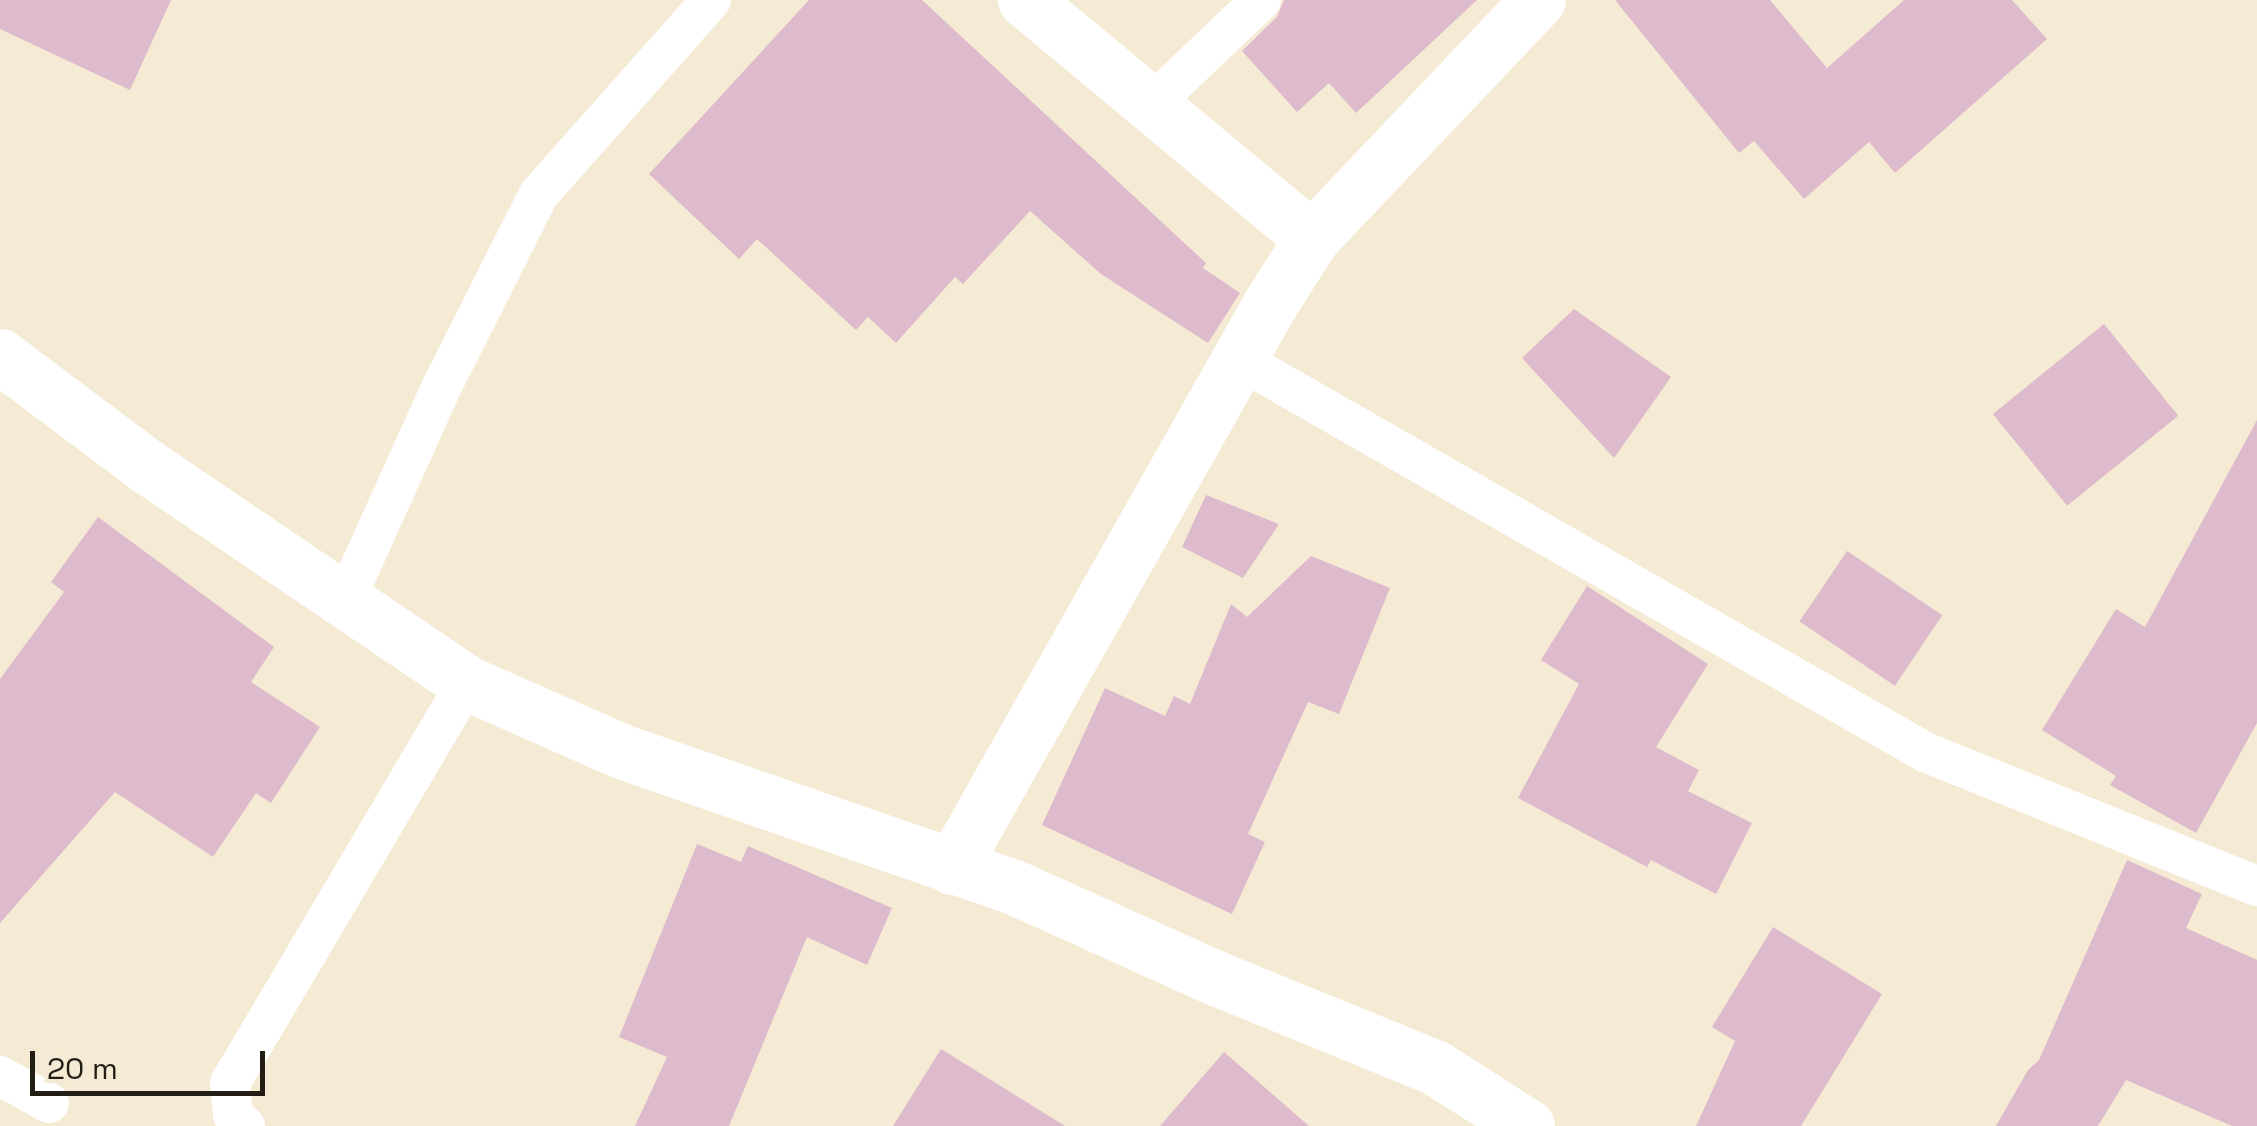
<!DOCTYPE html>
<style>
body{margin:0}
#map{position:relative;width:2257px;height:1126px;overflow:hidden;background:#f5ead3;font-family:"Space Grotesk",sans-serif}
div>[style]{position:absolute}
.building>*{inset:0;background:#debbcc;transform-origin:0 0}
.service>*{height:40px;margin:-20px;padding:0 20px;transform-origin:20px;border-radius:20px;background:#fff}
.minor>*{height:55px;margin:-27.5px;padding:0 27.5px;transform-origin:27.5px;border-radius:27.5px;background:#fff}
.tertiary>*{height:55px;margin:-27.5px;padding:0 27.5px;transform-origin:27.5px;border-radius:27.5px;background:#fff}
span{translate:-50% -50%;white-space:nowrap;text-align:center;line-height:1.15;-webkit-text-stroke:10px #f5ead3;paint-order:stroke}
.scale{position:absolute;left:30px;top:1051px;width:235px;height:45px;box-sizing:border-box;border:5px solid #221e16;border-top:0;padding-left:12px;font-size:30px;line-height:35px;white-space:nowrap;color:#221e16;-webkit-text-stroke:8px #f5ead3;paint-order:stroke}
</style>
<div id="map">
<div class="building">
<i style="clip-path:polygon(0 0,171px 0,130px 90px,0 29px)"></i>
<i style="clip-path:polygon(809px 0,922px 0,1206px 263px,1203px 268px,1240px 293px,1208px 343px,1101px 274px,1030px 211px,963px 284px,955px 277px,896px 343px,868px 317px,856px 330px,757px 239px,739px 259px,649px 174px)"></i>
<i style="clip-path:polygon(1284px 0,1477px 0,1356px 113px,1329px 83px,1297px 112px,1242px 51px,1277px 17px)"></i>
<i style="clip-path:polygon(1615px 0,1770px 0,1827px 68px,1904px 0,2012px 0,2047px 39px,1895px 173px,1869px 142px,1804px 199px,1754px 141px,1739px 153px)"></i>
<i style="clip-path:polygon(1574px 309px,1671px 377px,1614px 458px,1522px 358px)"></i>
<i style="left:2104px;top:324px;width:118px;height:143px;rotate:51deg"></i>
<i style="clip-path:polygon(2257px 420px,2257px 723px,2196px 833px,2110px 785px,2116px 776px,2042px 730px,2116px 609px,2145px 627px)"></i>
<i style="clip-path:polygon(1206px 495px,1279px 524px,1243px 578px,1182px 547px)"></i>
<i style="clip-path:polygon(98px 517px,274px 647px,251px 682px,320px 727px,271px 803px,256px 793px,213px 857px,115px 792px,0 923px,0 679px,64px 592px,51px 582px)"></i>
<i style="left:1847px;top:551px;width:115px;height:85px;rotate:34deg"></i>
<i style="clip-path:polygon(1311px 556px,1390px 588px,1339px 714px,1308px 702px,1248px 834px,1265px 842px,1232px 914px,1042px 825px,1105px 688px,1165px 716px,1174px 696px,1190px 704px,1231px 604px,1247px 617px)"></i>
<i style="clip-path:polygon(1587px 586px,1708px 664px,1656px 747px,1699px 770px,1688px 791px,1752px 823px,1716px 894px,1651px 860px,1647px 867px,1518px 798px,1579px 684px,1541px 660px)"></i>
<i style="clip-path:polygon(697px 844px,741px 862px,748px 846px,892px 908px,867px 965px,807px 937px,729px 1126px,635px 1126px,667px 1057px,619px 1037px)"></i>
<i style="clip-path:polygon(2127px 860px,2202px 894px,2186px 928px,2257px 960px,2257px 1126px,2232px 1126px,2126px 1080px,2098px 1126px,1996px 1126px,2028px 1070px,2039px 1060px)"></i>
<i style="clip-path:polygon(1773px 927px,1882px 994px,1801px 1126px,1696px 1126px,1735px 1041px,1712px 1027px)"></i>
<i style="clip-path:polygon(941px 1049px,1065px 1126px,893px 1126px)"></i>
<i style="clip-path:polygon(1224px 1052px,1309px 1126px,1160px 1126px)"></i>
</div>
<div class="service">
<i style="left:1153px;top:103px;width:149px;rotate:-43.6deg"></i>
<i style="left:1240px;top:360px;width:789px;rotate:29.78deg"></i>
<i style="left:1925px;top:752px;width:358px;rotate:22deg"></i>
<i style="left:344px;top:603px;width:238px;rotate:-65.7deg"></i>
<i style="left:442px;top:386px;width:215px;rotate:-63.2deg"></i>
<i style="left:539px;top:194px;width:259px;rotate:-48.4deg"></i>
<i style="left:0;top:1076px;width:56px;rotate:28.9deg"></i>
<i style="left:245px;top:1126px;width:16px;rotate:-137deg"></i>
<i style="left:233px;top:1115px;width:32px;rotate:-95deg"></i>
<i style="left:230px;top:1083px;width:465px;rotate:-59.4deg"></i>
</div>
<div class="minor">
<i style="left:1025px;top:0;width:373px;rotate:39.7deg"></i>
<i style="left:952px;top:867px;width:647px;rotate:-60.54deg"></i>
<i style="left:1270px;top:304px;width:78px;rotate:-57.5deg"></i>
<i style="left:1312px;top:238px;width:328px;rotate:-46.5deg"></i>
</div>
<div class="tertiary">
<i style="left:0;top:356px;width:185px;rotate:36.9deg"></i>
<i style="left:148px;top:467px;width:385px;rotate:34.1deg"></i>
<i style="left:467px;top:683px;width:168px;rotate:23.8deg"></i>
<i style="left:621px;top:751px;width:416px;rotate:19.1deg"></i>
<i style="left:1014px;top:887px;width:222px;rotate:24.3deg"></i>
<i style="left:1216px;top:978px;width:238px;rotate:22.2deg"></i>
<i style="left:1436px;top:1068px;width:108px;rotate:32.5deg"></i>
</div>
<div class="scale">20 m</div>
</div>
